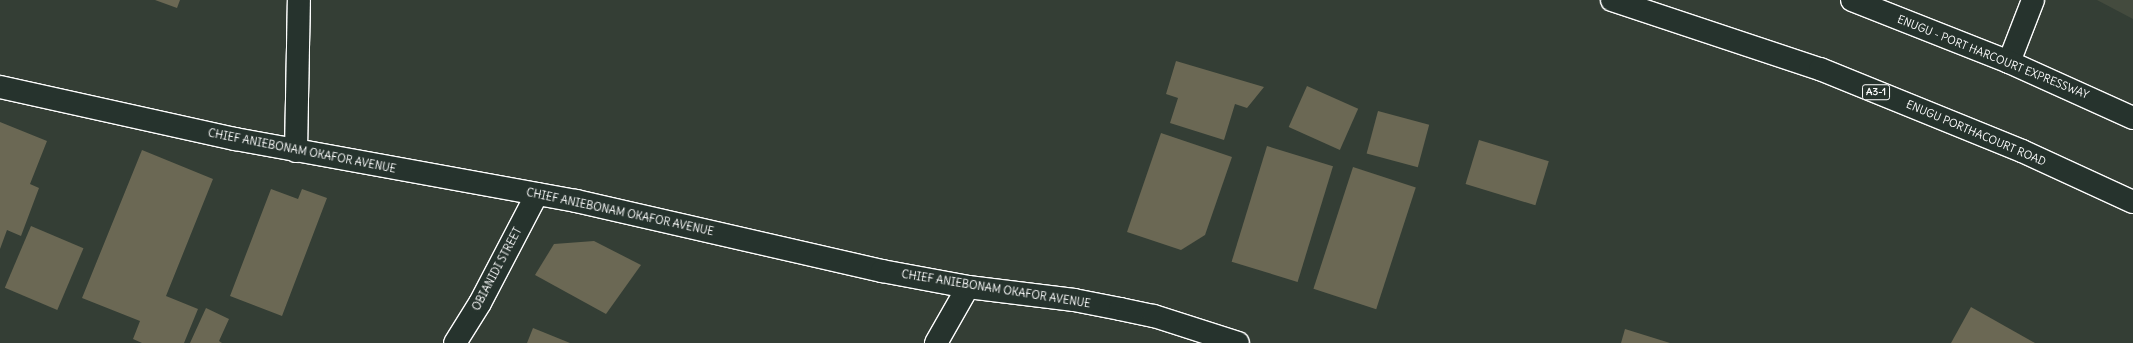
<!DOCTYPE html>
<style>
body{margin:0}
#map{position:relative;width:2133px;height:343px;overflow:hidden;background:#343e35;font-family:Delius,sans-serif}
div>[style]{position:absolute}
.built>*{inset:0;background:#444b3e}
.building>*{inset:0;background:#6b6854;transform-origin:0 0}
.roads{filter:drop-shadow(1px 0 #fff) drop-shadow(-1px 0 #fff) drop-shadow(0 1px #fff) drop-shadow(0 -1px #fff)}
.minor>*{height:22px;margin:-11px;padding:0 11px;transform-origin:11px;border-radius:11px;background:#26332d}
.trunk>*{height:22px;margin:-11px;padding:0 11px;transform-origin:11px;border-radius:11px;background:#26332d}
span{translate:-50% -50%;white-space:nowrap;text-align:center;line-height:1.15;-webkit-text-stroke:4px #26332d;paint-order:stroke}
.shield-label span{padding:1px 3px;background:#26332d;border:1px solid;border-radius:3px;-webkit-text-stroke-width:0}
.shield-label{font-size:10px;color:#fff;font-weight:700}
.street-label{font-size:11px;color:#fff}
</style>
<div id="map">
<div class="built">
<i style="clip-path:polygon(2097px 0,2133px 0,2133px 19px)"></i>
</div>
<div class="building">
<i style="clip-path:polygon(155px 0,180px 0,177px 8px)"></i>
<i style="clip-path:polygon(1176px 61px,1264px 87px,1247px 108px,1235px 104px,1224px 140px,1170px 123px,1178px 98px,1166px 94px)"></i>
<i style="left:1307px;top:86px;width:56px;height:45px;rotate:24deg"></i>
<i style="left:1378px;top:111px;width:53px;height:44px;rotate:15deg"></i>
<i style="clip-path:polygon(0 122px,47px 141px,30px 184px,39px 188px,21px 236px,7px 230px,0 249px)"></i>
<i style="clip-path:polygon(1161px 133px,1232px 157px,1205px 235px,1181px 250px,1127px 232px)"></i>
<i style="left:1479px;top:140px;width:73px;height:46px;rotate:17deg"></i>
<i style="left:1267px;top:146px;width:69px;height:121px;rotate:17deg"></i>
<i style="clip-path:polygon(142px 150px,213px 179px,166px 296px,198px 309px,184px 343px,142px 343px,133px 339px,140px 321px,82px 298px)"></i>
<i style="left:1353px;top:167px;width:66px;height:128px;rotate:18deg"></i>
<i style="clip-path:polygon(271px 189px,298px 199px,302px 189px,327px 198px,282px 316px,230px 296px)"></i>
<i style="left:31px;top:226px;width:57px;height:67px;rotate:23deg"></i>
<i style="clip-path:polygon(594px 241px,641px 265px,606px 314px,535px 275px,554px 244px)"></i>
<i style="clip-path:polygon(1971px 307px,2035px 343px,1951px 343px)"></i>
<i style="clip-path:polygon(206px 308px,229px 319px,219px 341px,222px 343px,190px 343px)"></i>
<i style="clip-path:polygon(533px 328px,570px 343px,527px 343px)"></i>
<i style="clip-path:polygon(1625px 329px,1670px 343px,1621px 343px)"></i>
</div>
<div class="roads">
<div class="minor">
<i style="left:2009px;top:62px;width:66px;rotate:-68.8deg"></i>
<i style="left:0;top:87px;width:241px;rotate:12.5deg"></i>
<i style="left:235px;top:139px;width:347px;rotate:10.3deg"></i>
<i style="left:576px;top:201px;width:314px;rotate:12.9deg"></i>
<i style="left:882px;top:271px;width:87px;rotate:10.5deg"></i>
<i style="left:968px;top:287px;width:107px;rotate:7deg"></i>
<i style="left:1074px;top:300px;width:47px;rotate:11.1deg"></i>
<i style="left:1120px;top:309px;width:35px;rotate:12deg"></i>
<i style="left:1154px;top:316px;width:88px;rotate:17.8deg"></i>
<i style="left:296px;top:151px;width:151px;rotate:-88.9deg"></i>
<i style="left:455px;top:343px;width:47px;rotate:-58deg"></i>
<i style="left:480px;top:303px;width:123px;rotate:-62.4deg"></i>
<i style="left:936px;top:343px;width:64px;rotate:-60.3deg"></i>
</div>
<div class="trunk">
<i style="left:1612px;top:0;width:219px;rotate:18.4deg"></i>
<i style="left:1820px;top:69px;width:218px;rotate:22.1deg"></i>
<i style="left:2022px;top:151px;width:122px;rotate:24.7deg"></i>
<i style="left:1852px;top:0;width:169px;rotate:21.5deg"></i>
<i style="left:2009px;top:62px;width:136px;rotate:24.3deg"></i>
</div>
</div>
<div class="shield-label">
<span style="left:1876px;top:92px">A3-1</span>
</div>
<div class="street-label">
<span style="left:1993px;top:57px;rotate:22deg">ENUGU - PORT HARCOURT EXPRESSWAY</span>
<span style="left:1976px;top:133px;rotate:23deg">ENUGU PORTHACOURT ROAD</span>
<span style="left:302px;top:151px;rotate:11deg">CHIEF ANIEBONAM OKAFOR AVENUE</span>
<span style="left:620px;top:212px;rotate:12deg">CHIEF ANIEBONAM OKAFOR AVENUE</span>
<span style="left:497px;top:269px;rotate:-62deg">OBIANIDI STREET</span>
<span style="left:996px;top:289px;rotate:9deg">CHIEF ANIEBONAM OKAFOR AVENUE</span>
</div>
</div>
